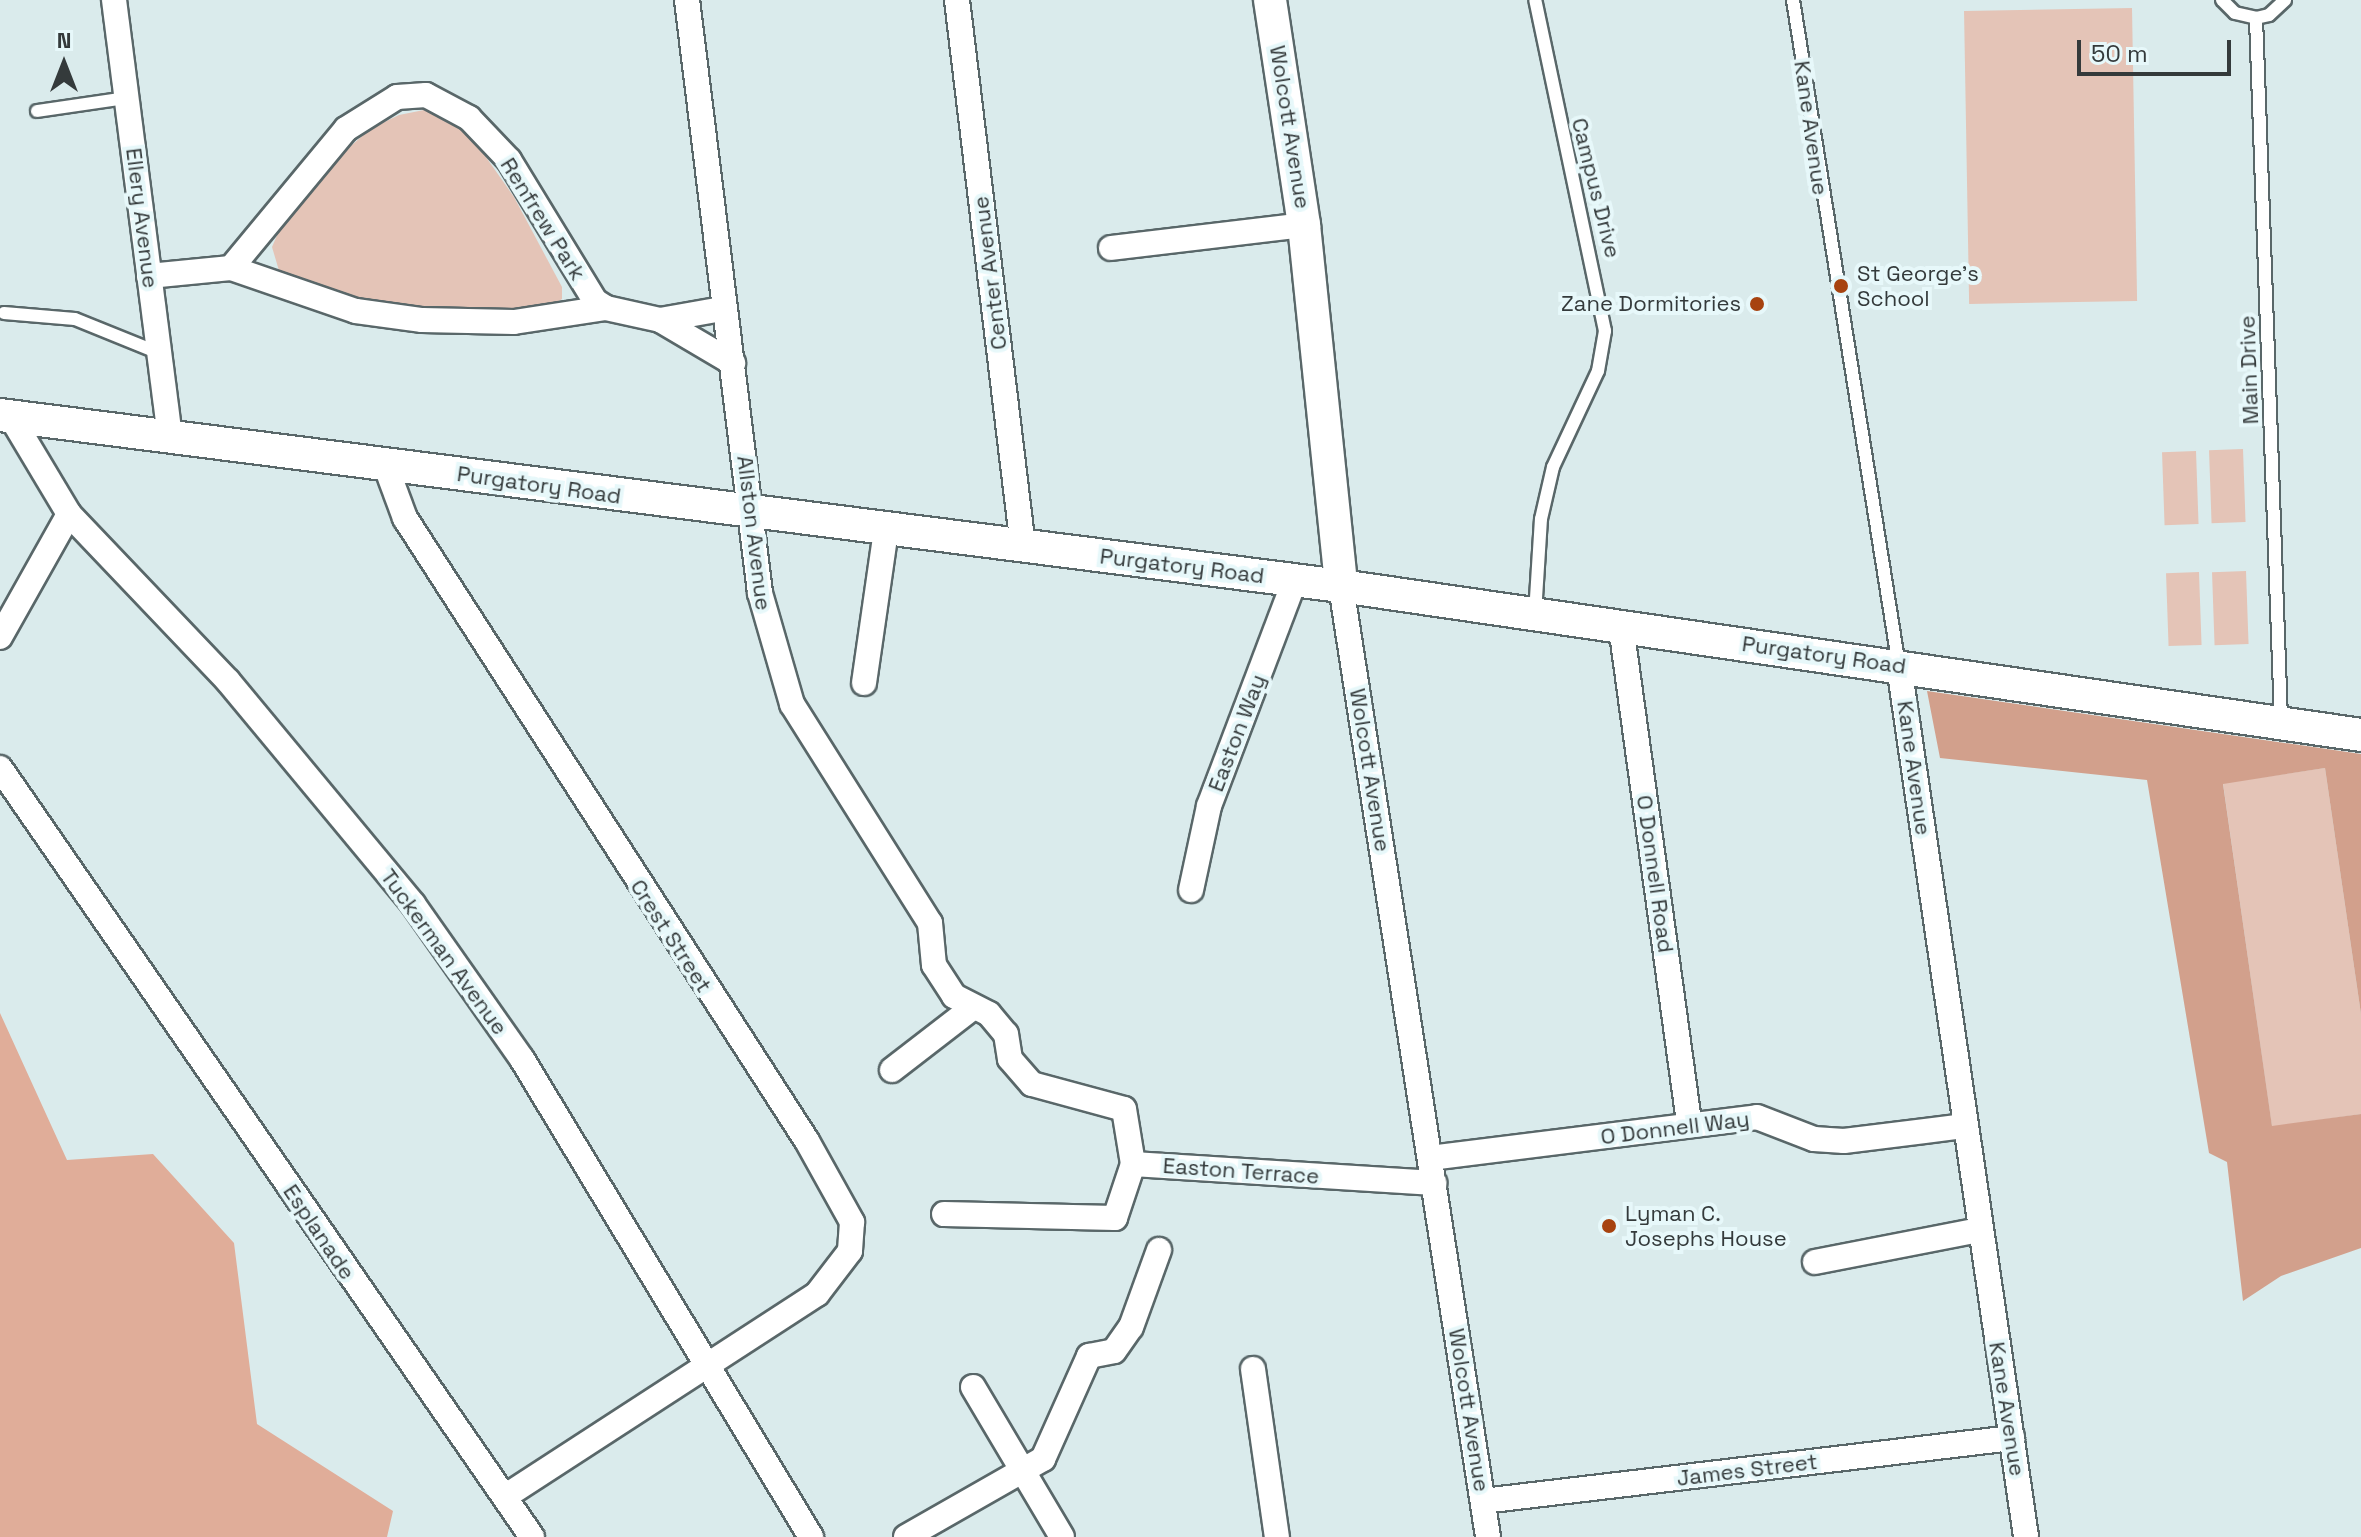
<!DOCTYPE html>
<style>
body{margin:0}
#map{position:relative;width:2361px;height:1537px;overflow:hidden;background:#daebec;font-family:"Space Grotesk",sans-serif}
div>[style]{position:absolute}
.green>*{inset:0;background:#e4c4b7;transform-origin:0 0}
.forest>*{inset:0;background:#d2a08c}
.water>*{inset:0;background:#e0ad99}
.roads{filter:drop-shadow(2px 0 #596769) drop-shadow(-2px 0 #596769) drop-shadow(0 2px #596769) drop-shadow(0 -2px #596769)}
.lane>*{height:12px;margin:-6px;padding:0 6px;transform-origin:6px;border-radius:6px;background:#fff}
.street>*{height:24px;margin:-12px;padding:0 12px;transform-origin:12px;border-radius:12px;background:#fff}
.secondary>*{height:32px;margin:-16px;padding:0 16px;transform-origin:16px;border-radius:16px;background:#fff}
.dots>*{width:22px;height:22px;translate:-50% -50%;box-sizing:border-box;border:4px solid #e7f8fa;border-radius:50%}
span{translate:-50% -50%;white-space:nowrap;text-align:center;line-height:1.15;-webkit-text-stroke:8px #e7f8fa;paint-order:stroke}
.street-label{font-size:22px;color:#343a3b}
.poi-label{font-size:22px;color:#343a3b}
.left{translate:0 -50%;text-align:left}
.right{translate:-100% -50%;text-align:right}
.north{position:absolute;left:24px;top:24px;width:80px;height:80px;-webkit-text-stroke:6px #e7f8fa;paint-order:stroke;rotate:0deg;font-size:22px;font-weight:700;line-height:32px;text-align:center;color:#343a3b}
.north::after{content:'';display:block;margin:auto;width:28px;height:36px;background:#343a3b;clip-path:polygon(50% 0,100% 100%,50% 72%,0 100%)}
.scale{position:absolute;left:2077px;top:40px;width:154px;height:36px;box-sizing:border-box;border:4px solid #343a3b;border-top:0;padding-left:10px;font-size:24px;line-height:28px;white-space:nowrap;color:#343a3b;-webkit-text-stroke:6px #e7f8fa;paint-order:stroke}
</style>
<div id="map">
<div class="green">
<i style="left:2132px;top:8px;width:293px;height:168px;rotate:89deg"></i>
<i style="clip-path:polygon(424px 110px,448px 119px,476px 143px,514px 197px,562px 287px,562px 299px,552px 305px,482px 313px,427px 312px,352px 301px,280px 274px,272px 247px,278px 233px,335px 160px,370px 129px,399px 115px)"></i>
<i style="left:2243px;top:449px;width:73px;height:34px;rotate:88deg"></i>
<i style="left:2196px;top:451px;width:73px;height:34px;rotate:88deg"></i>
<i style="left:2246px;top:571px;width:73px;height:34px;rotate:88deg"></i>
<i style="left:2199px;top:572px;width:73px;height:33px;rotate:88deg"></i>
<i style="clip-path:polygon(2325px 768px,2361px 1014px,2361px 1114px,2272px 1127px,2223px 783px)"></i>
</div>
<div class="forest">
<i style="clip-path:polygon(1927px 691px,2361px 754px,2361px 1014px,2325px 768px,2223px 784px,2272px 1126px,2361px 1114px,2361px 1248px,2281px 1276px,2243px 1301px,2227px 1162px,2209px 1153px,2147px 780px,1940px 758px)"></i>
</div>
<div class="water">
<i style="clip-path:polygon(0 1013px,67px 1160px,153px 1154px,234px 1243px,257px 1424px,393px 1511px,387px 1537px,0 1537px)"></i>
</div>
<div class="roads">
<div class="lane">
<i style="left:1793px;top:0;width:674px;rotate:80.96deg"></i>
<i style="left:2222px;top:0;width:18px;rotate:45deg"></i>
<i style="left:2235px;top:13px;width:22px;rotate:13deg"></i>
<i style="left:2256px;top:18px;width:13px;rotate:-13deg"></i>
<i style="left:2269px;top:15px;width:22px;rotate:-43deg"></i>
<i style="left:2256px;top:18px;width:702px;rotate:87.96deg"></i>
<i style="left:37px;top:111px;width:90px;rotate:-8.3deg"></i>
<i style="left:4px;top:313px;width:71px;rotate:4.8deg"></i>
<i style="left:75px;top:319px;width:91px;rotate:22deg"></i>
<i style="left:1535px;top:614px;width:95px;rotate:-86.4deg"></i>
<i style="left:1541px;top:519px;width:53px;rotate:-77deg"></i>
<i style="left:1553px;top:467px;width:106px;rotate:-64.9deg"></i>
<i style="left:1598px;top:371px;width:41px;rotate:-80.1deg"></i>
<i style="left:1605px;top:331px;width:338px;rotate:-101.9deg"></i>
</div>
<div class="street">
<i style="left:114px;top:0;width:440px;rotate:82.7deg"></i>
<i style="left:687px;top:0;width:597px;rotate:82.98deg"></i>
<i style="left:760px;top:593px;width:116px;rotate:73.9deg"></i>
<i style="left:792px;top:704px;width:259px;rotate:57.8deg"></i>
<i style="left:930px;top:923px;width:42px;rotate:84.6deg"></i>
<i style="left:934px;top:965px;width:37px;rotate:57deg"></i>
<i style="left:954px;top:996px;width:39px;rotate:27deg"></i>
<i style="left:989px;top:1014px;width:26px;rotate:50deg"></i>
<i style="left:1006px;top:1034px;width:25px;rotate:81deg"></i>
<i style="left:1010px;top:1059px;width:33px;rotate:49deg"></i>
<i style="left:1032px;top:1084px;width:95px;rotate:15.2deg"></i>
<i style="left:1124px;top:1109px;width:56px;rotate:80.7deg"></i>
<i style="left:1133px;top:1164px;width:57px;rotate:108.4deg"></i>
<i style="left:1115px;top:1218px;width:171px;rotate:-178.7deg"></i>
<i style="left:957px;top:0;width:551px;rotate:83.12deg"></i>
<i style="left:1111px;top:248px;width:194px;rotate:-6.8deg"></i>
<i style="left:231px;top:268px;width:180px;rotate:-50.4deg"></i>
<i style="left:346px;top:129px;width:60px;rotate:-32.1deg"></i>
<i style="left:397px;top:97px;width:29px;rotate:-4deg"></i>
<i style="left:426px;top:95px;width:49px;rotate:28.1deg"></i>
<i style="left:469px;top:118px;width:58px;rotate:46.4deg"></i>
<i style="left:509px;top:160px;width:165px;rotate:58.6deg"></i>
<i style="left:595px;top:301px;width:13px;rotate:32deg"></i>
<i style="left:606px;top:308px;width:55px;rotate:12.5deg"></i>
<i style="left:660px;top:320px;width:85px;rotate:30.5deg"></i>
<i style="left:149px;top:276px;width:82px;rotate:-5.6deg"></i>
<i style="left:231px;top:268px;width:132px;rotate:19deg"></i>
<i style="left:356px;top:311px;width:67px;rotate:7.8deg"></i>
<i style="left:422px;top:320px;width:92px;rotate:1.2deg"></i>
<i style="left:514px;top:322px;width:93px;rotate:-8.7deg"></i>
<i style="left:660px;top:320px;width:63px;rotate:-10.1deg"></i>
<i style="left:11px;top:417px;width:113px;rotate:59.1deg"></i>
<i style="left:69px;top:514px;width:231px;rotate:46.4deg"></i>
<i style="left:228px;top:681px;width:290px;rotate:50.3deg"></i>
<i style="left:413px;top:904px;width:189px;rotate:54.9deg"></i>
<i style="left:522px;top:1059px;width:559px;rotate:58.84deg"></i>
<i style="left:385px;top:464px;width:58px;rotate:69.7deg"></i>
<i style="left:405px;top:518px;width:741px;rotate:57.17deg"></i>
<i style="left:807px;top:1141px;width:93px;rotate:60.9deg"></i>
<i style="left:852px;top:1222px;width:29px;rotate:94deg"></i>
<i style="left:850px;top:1251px;width:54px;rotate:127.5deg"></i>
<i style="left:817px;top:1294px;width:369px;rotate:147deg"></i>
<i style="left:1341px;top:586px;width:962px;rotate:81.21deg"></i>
<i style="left:1621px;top:626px;width:501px;rotate:82.19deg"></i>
<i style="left:0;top:637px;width:141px;rotate:-60.7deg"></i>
<i style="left:1899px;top:666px;width:880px;rotate:81.7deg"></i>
<i style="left:864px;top:683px;width:155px;rotate:-81.8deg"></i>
<i style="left:0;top:768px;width:935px;rotate:55.32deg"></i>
<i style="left:1191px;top:890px;width:86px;rotate:-77.9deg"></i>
<i style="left:1209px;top:806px;width:242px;rotate:-69.2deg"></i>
<i style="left:892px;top:1070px;width:100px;rotate:-37.7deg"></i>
<i style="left:1430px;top:1158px;width:330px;rotate:-7.1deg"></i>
<i style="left:1757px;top:1117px;width:61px;rotate:21.1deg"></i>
<i style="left:1814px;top:1139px;width:30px;rotate:4deg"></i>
<i style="left:1844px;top:1141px;width:122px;rotate:-7.1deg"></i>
<i style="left:1133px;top:1164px;width:302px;rotate:3.6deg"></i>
<i style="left:1815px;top:1262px;width:167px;rotate:-11deg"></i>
<i style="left:1253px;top:1369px;width:170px;rotate:81.9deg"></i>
<i style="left:973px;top:1387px;width:174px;rotate:59.3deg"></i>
<i style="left:1483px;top:1501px;width:533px;rotate:-6.79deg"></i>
<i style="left:906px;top:1537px;width:158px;rotate:-29.7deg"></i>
<i style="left:1043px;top:1459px;width:113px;rotate:-65.9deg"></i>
<i style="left:1089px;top:1356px;width:25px;rotate:-11deg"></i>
<i style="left:1114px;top:1351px;width:29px;rotate:-55deg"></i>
<i style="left:1131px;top:1327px;width:82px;rotate:-70deg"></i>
</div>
<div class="secondary">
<i style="left:1270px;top:0;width:228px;rotate:81.4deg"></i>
<i style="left:1304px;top:225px;width:363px;rotate:84.1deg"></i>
<i style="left:0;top:415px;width:1352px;rotate:7.27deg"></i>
<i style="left:1341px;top:586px;width:1031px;rotate:8.31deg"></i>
</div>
</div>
<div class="dots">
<i style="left:1841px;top:286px;background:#a74310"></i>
<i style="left:1757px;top:304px;background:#a74310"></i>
<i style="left:1609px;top:1226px;background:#a74310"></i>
</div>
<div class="street-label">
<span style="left:1290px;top:127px;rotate:81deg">Wolcott Avenue</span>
<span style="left:1811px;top:128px;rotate:82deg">Kane Avenue</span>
<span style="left:1596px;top:188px;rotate:76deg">Campus Drive</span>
<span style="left:142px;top:218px;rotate:83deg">Ellery Avenue</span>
<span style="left:543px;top:219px;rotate:58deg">Renfrew Park</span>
<span style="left:990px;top:273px;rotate:-97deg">Center Avenue</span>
<span style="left:2249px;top:370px;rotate:-92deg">Main Drive</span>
<span style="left:539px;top:485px;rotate:8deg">Purgatory Road</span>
<span style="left:754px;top:533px;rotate:83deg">Allston Avenue</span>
<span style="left:1182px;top:566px;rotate:7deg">Purgatory Road</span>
<span style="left:1824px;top:655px;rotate:8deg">Purgatory Road</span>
<span style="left:1237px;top:733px;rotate:-69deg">Easton Way</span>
<span style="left:1914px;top:768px;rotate:82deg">Kane Avenue</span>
<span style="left:1370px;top:770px;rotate:81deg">Wolcott Avenue</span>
<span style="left:1655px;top:874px;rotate:82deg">O Donnell Road</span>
<span style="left:671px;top:936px;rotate:57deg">Crest Street</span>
<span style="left:444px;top:952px;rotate:54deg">Tuckerman Avenue</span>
<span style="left:1675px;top:1128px;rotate:-7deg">O Donnell Way</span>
<span style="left:1241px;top:1171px;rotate:4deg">Easton Terrace</span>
<span style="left:319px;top:1232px;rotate:56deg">Esplanade</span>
<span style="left:2007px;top:1409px;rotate:81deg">Kane Avenue</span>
<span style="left:1469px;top:1410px;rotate:81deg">Wolcott Avenue</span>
<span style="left:1747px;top:1470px;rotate:-7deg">James Street</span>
</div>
<div class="poi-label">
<span class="left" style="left:1857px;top:286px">St George's<br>School</span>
<span class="right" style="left:1741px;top:304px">Zane Dormitories</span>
<span class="left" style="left:1625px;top:1226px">Lyman C.<br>Josephs House</span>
</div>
<div class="north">N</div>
<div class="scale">50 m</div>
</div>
